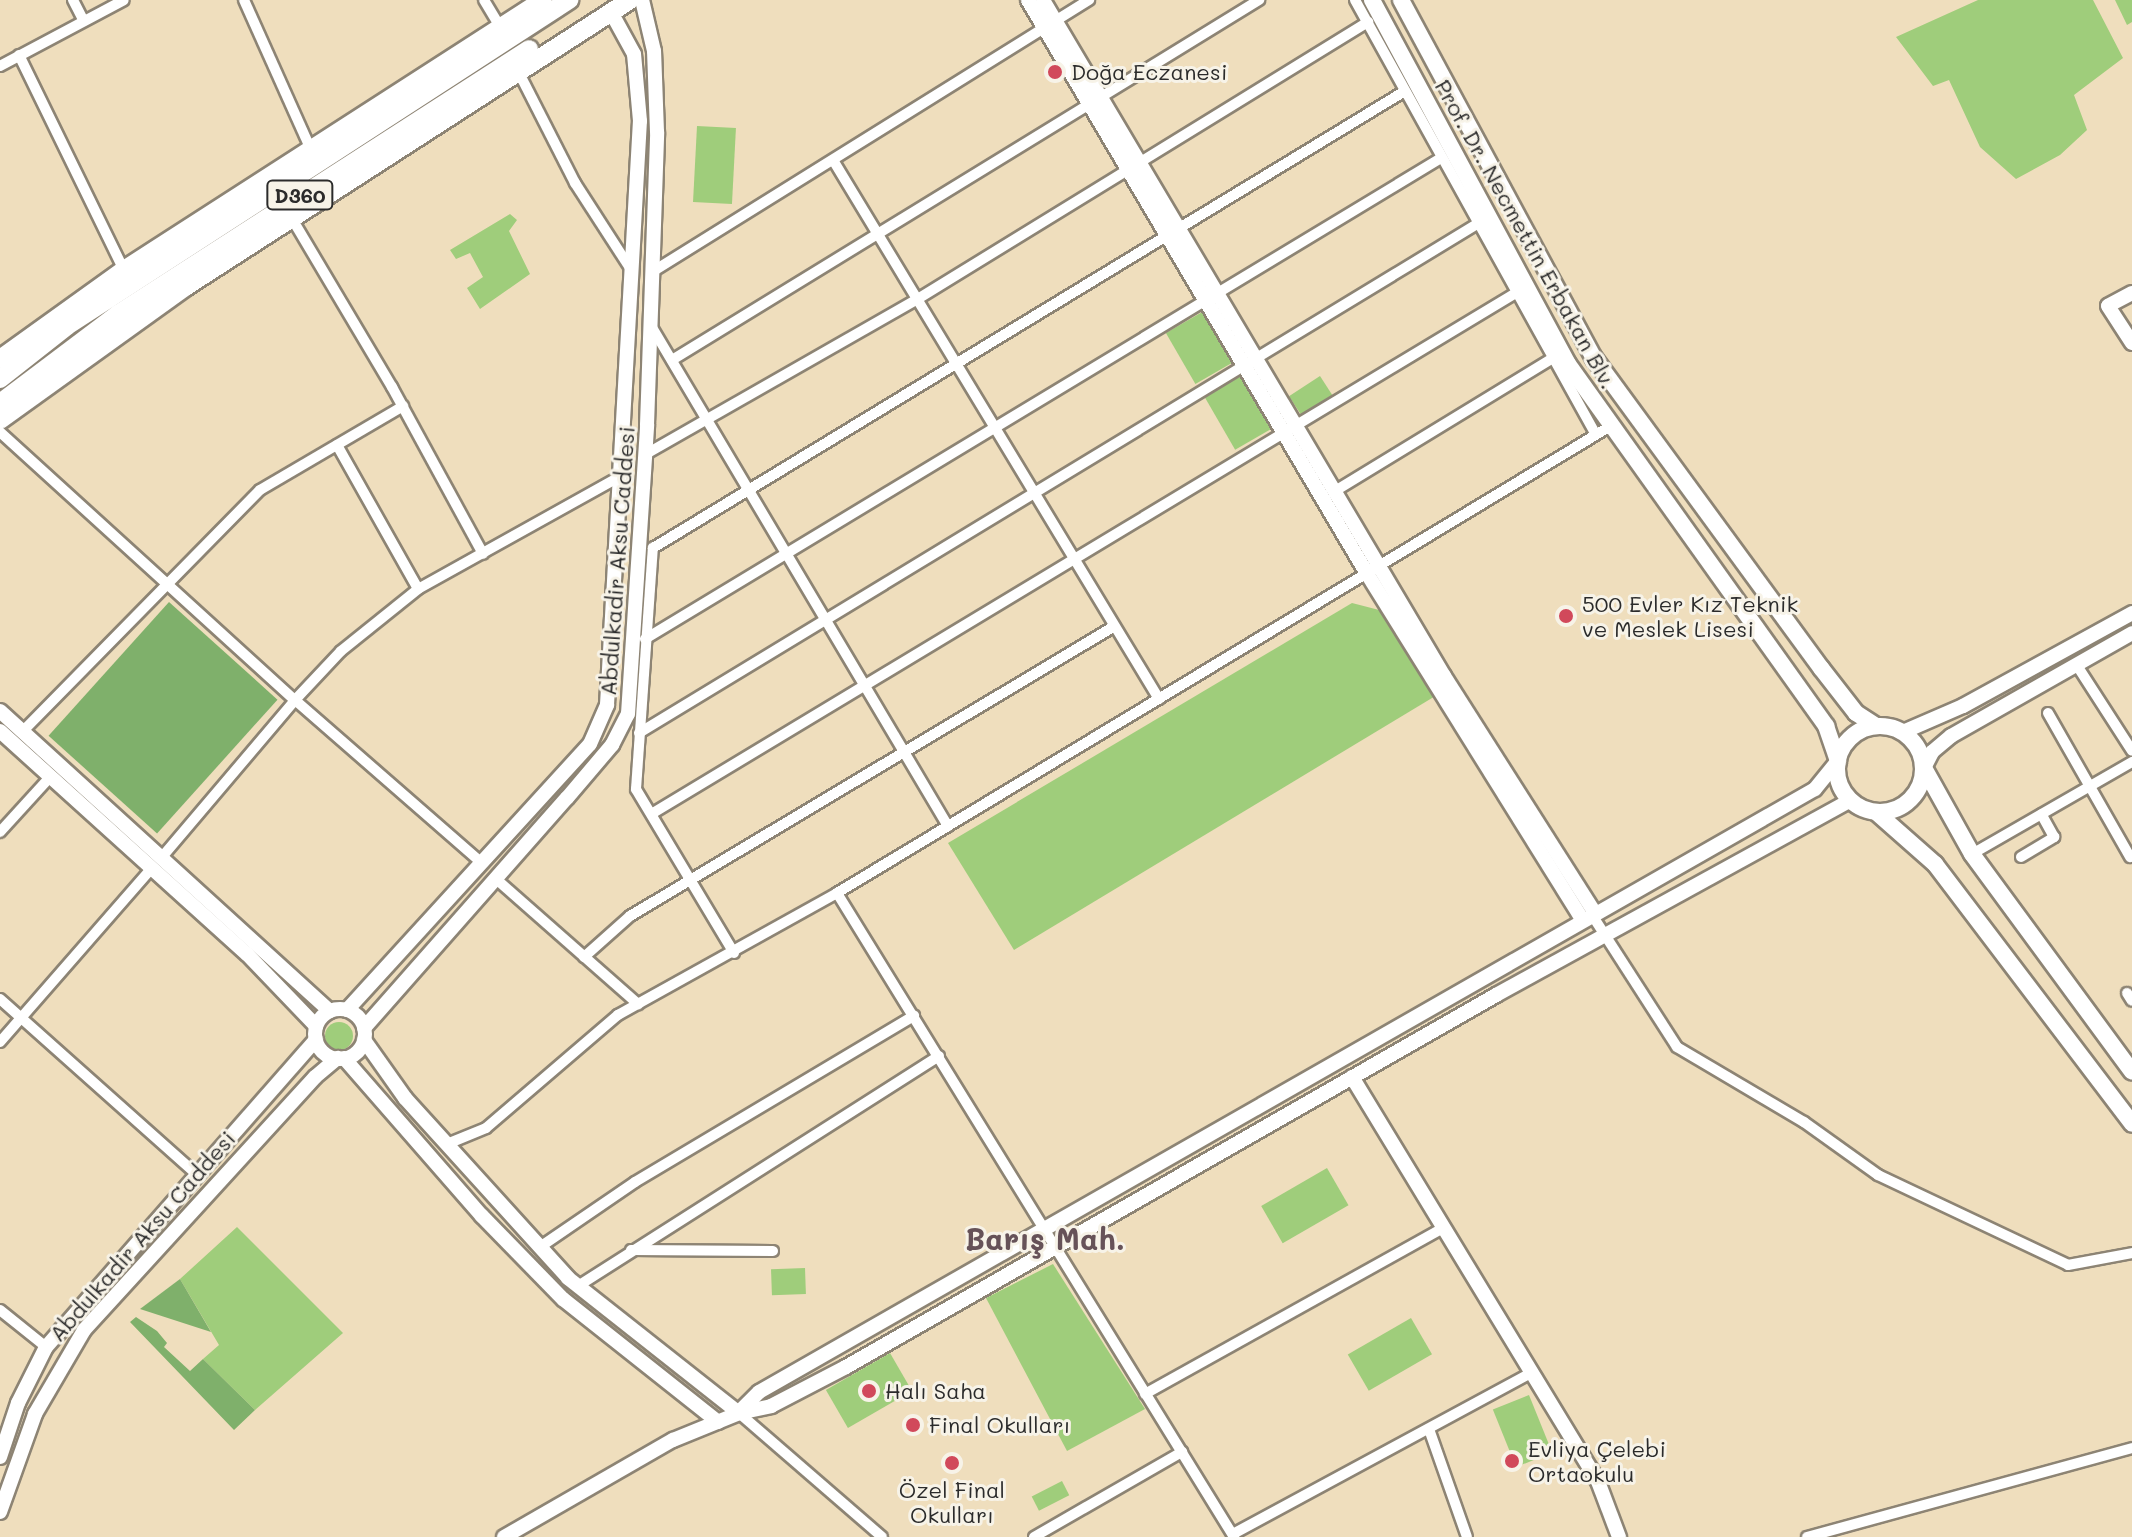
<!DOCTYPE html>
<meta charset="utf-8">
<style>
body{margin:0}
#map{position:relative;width:2132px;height:1537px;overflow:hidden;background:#efdebd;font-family:Mali,sans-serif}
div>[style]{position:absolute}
.green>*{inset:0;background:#9fcd7b;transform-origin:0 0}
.round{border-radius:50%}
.forest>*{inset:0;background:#7fb06b;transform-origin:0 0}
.roads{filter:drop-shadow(2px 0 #8d8474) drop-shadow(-2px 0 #8d8474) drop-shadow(0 2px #8d8474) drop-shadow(0 -2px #8d8474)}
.street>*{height:10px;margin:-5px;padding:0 5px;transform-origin:5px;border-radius:5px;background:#fff}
.secondary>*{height:14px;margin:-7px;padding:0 7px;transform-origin:7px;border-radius:7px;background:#fff}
.secondary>.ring{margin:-7px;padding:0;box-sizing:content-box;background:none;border:14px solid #fff;border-radius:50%}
.primary>*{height:16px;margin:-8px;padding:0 8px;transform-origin:8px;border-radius:8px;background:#fff}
.primary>.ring{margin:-8px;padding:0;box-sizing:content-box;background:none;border:16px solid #fff;border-radius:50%}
.highway>*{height:18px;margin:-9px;padding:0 9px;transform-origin:9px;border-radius:9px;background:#fff}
.dots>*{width:22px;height:22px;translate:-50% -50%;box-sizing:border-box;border:4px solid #f7f3e8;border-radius:50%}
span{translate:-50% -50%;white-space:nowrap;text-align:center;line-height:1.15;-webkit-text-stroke:6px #f7f3e8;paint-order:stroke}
.shield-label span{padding:2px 6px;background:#f7f3e8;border:2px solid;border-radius:6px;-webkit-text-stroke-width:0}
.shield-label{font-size:20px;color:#2b2b2b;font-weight:700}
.poi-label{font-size:22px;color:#2b2b2b}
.left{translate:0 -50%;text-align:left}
.street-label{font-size:22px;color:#2b2b2b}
.district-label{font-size:30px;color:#665258;font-weight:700}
</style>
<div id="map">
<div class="green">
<i style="clip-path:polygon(1978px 0,2093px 0,2123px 58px,2074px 95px,2087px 130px,2060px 155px,2016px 179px,1980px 147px,1949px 80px,1933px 86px,1896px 37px)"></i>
<i style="clip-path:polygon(2115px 0,2132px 0,2132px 22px,2127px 25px)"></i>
<i style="left:697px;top:126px;width:39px;height:76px;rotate:3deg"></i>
<i style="clip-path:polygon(510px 214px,517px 220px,509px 231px,530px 274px,480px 309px,467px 288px,483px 277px,470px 253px,456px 259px,450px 250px)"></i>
<i style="left:1204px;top:311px;width:59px;height:44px;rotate:60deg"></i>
<i style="left:1241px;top:376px;width:61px;height:42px;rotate:60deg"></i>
<i style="left:1320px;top:376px;width:24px;height:37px;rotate:57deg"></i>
<i style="clip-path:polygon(1352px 603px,1383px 611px,1437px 695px,1014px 950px,948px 843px)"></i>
<i class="round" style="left:325px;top:1022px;width:28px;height:28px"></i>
<i style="left:1327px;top:1168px;width:43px;height:76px;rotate:60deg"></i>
<i style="clip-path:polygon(237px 1227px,343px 1333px,255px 1410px,203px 1359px,219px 1345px,180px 1279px)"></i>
<i style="clip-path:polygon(1053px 1264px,1145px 1409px,1067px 1451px,986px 1298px)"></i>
<i style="left:805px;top:1268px;width:26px;height:34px;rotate:88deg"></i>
<i style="left:1411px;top:1318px;width:42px;height:73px;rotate:60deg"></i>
<i style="left:890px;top:1353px;width:44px;height:74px;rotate:60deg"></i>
<i style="left:1529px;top:1395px;width:62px;height:39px;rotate:68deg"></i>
<i style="left:1062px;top:1481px;width:16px;height:34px;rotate:63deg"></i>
</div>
<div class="forest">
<i style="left:169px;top:602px;width:146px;height:180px;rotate:42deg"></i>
<i style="clip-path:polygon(180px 1279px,211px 1332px,140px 1309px)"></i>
<i style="clip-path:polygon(136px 1317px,157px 1331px,167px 1343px,164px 1347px,190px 1371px,203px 1359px,255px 1410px,234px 1430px,130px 1322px)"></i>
</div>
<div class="roads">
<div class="street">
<i style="left:73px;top:0;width:22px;rotate:63deg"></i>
<i style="left:244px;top:0;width:164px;rotate:65.9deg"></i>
<i style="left:484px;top:0;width:31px;rotate:59deg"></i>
<i style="left:1355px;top:0;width:496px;rotate:61deg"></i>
<i style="left:19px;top:55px;width:239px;rotate:64deg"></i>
<i style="left:0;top:66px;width:140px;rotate:-28deg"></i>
<i style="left:518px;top:71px;width:126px;rotate:63deg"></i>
<i style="left:575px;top:183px;width:105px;rotate:57.1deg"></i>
<i style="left:833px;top:160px;width:630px;rotate:58.83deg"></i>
<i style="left:291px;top:217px;width:198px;rotate:59.3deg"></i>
<i style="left:392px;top:387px;width:190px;rotate:61.4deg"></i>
<i style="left:652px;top:272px;width:515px;rotate:-31.9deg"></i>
<i style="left:650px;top:324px;width:584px;rotate:59.31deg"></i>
<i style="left:672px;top:360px;width:689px;rotate:-31.52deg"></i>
<i style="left:0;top:432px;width:399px;rotate:42.3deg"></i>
<i style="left:295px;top:700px;width:67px;rotate:-46.8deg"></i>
<i style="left:341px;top:651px;width:99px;rotate:-38.8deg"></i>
<i style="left:418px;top:589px;width:232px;rotate:-29.1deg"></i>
<i style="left:337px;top:445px;width:165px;rotate:60.6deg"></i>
<i style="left:646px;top:454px;width:311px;rotate:-29.7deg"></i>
<i style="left:916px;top:300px;width:531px;rotate:-31.59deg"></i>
<i style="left:1335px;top:491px;width:252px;rotate:-31.4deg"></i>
<i style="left:645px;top:639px;width:930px;rotate:-31.14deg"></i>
<i style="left:2076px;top:664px;width:103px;rotate:57.2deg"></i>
<i style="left:2048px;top:713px;width:166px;rotate:60.3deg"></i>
<i style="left:23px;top:731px;width:338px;rotate:-45.5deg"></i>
<i style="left:260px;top:490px;width:166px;rotate:-30.4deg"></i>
<i style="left:639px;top:733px;width:980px;rotate:-31.27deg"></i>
<i style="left:653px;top:813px;width:1005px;rotate:-31.08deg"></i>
<i style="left:0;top:832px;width:74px;rotate:-47.7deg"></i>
<i style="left:1972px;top:854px;width:185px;rotate:-29.9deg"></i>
<i style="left:162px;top:857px;width:206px;rotate:-49.7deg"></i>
<i style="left:295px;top:700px;width:248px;rotate:41.1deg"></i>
<i style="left:2021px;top:857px;width:39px;rotate:-31deg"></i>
<i style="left:2054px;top:837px;width:26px;rotate:-119deg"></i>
<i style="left:495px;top:878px;width:191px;rotate:41.4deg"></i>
<i style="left:837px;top:893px;width:757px;rotate:58.35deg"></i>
<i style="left:1592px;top:915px;width:157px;rotate:57.2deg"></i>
<i style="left:1677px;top:1047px;width:147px;rotate:30.6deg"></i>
<i style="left:1804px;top:1122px;width:91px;rotate:35.6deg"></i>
<i style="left:1878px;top:1175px;width:210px;rotate:25.3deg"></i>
<i style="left:2068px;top:1265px;width:65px;rotate:-10.6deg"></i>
<i style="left:734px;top:953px;width:191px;rotate:-120.9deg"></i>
<i style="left:636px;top:789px;width:242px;rotate:-86deg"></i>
<i style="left:653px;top:548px;width:880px;rotate:-31.29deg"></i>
<i style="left:584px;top:957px;width:62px;rotate:-41.7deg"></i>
<i style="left:630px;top:916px;width:563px;rotate:-30.89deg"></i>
<i style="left:2127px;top:993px;width:9px;rotate:58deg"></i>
<i style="left:0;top:999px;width:266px;rotate:41.7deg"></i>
<i style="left:0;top:1042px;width:230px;rotate:-48.9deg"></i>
<i style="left:447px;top:1144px;width:42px;rotate:-22.3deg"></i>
<i style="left:486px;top:1128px;width:174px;rotate:-40.6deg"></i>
<i style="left:618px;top:1015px;width:251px;rotate:-29.1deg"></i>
<i style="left:837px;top:893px;width:902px;rotate:-31.12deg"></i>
<i style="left:540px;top:1247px;width:115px;rotate:-34.4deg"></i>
<i style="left:635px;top:1182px;width:325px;rotate:-30.8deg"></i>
<i style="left:631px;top:1250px;width:142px;rotate:0.4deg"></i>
<i style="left:578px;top:1286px;width:428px;rotate:-32.5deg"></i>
<i style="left:0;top:1310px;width:59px;rotate:38.8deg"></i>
<i style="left:1145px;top:1394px;width:341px;rotate:-29.1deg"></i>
<i style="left:739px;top:1413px;width:189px;rotate:40.9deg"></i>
<i style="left:1430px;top:1432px;width:111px;rotate:70.6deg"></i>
<i style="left:1233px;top:1534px;width:341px;rotate:-28.4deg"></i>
<i style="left:1034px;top:1537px;width:171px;rotate:-29.9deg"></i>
<i style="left:1807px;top:1537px;width:337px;rotate:-15.3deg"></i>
</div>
<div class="secondary">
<i style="left:1028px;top:0;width:664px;rotate:59.42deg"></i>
<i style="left:1366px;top:572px;width:410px;rotate:58.1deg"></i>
<i style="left:1043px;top:0;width:786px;rotate:59.32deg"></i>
<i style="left:1444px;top:676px;width:281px;rotate:57.5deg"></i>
<i style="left:2132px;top:293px;width:27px;rotate:152deg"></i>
<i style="left:2108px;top:306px;width:44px;rotate:57deg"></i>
<i style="left:0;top:711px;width:446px;rotate:42.3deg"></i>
<i style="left:0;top:731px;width:333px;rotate:42.1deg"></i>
<i style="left:247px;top:954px;width:100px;rotate:46.2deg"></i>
<i style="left:1903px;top:732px;width:65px;rotate:-23.4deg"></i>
<i style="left:1963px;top:706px;width:193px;rotate:-28.8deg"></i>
<i style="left:1924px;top:768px;width:18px;rotate:-63deg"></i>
<i style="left:1932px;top:752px;width:25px;rotate:-40deg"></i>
<i style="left:1951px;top:736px;width:208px;rotate:-29.6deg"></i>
<i class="ring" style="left:315px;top:1009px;width:36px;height:36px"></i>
<i style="left:347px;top:1010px;width:360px;rotate:-47.6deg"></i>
<i style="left:590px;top:744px;width:43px;rotate:-66.4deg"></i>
<i style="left:607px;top:705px;width:585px;rotate:-86.77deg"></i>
<i style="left:640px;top:121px;width:67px;rotate:-95.1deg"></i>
<i style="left:634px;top:54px;width:48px;rotate:-118.7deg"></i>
<i style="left:364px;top:1028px;width:307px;rotate:-48.6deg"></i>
<i style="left:567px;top:798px;width:70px;rotate:-49.7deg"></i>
<i style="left:612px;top:745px;width:35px;rotate:-63deg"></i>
<i style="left:628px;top:714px;width:290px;rotate:-86.2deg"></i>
<i style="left:647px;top:425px;width:293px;rotate:-88deg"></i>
<i style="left:657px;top:132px;width:81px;rotate:-92.1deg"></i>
<i style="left:654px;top:51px;width:52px;rotate:-103.2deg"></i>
<i style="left:364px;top:1040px;width:71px;rotate:54.7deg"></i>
<i style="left:405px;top:1098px;width:243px;rotate:47.8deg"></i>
<i style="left:568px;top:1278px;width:218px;rotate:38.3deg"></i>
<i style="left:344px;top:1058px;width:210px;rotate:48.9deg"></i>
<i style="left:482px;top:1216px;width:116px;rotate:45.7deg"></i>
<i style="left:563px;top:1299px;width:198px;rotate:38.4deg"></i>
<i style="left:1352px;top:1077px;width:476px;rotate:58.7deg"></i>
<i style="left:1599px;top:1484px;width:57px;rotate:69.3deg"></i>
<i style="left:739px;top:1412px;width:28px;rotate:-45deg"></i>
<i style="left:759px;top:1392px;width:1216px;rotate:-29.73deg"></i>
<i style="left:1815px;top:789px;width:36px;rotate:-51deg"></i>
<i style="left:0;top:1457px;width:57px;rotate:-71.6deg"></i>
<i style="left:18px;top:1403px;width:63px;rotate:-63.4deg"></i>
<i style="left:46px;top:1347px;width:409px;rotate:-48.7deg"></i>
<i style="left:0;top:1512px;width:104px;rotate:-70.3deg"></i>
<i style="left:35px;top:1414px;width:97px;rotate:-59.7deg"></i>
<i style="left:84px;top:1330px;width:343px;rotate:-47.6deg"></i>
<i style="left:315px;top:1077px;width:30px;rotate:-40deg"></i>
<i style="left:504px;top:1537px;width:195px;rotate:-29.9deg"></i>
<i style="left:673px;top:1440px;width:71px;rotate:-22.2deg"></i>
<i style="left:739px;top:1413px;width:33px;rotate:-12deg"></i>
<i style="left:771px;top:1406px;width:85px;rotate:-27.5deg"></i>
<i style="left:846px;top:1367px;width:749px;rotate:-29.78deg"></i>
<i style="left:1496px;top:995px;width:405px;rotate:-28.8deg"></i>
</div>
<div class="primary">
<i style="left:1372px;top:0;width:413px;rotate:61.7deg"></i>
<i style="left:1568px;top:364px;width:445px;rotate:54.5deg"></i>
<i style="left:1826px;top:726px;width:37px;rotate:71deg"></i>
<i style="left:1401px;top:0;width:407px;rotate:61.7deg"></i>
<i style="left:1594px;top:358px;width:384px;rotate:53.8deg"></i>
<i style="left:1821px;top:668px;width:57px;rotate:52.1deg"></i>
<i style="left:1856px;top:713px;width:24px;rotate:33deg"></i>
<i class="ring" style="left:1837px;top:726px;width:70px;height:70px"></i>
<i style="left:1924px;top:768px;width:98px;rotate:60.8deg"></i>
<i style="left:1972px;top:854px;width:270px;rotate:53.7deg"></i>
<i style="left:1876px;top:812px;width:79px;rotate:41.4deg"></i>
<i style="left:1935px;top:864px;width:326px;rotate:52.8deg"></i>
</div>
<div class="highway">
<i style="left:0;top:359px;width:153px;rotate:-35.7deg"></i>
<i style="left:124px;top:270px;width:498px;rotate:-32.8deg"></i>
<i style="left:0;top:379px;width:85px;rotate:-38.3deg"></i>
<i style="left:67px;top:326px;width:599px;rotate:-33deg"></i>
<i style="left:0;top:403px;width:148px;rotate:-37deg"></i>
<i style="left:118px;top:314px;width:489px;rotate:-32.8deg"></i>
<i style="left:0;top:420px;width:228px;rotate:-35.7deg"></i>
<i style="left:185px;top:287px;width:530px;rotate:-32.82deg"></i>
</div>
</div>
<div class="dots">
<i style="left:1055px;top:72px;background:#d1495b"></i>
<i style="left:1566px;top:616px;background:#d1495b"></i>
<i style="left:869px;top:1391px;background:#d1495b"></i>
<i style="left:913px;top:1425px;background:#d1495b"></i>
<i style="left:1512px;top:1461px;background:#d1495b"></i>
<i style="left:952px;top:1463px;background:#d1495b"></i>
</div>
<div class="shield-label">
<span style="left:300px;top:195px">D360</span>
</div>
<div class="poi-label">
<span class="left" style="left:1071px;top:72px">Doğa Eczanesi</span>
<span class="left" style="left:1582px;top:616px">500 Evler Kız Teknik<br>ve Meslek Lisesi</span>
<span class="left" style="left:885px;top:1391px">Halı Saha</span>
<span class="left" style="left:929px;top:1425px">Final Okulları</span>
<span class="left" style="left:1528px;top:1461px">Evliya Çelebi<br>Ortaokulu</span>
<span style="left:952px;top:1502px">Özel Final<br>Okulları</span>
</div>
<div class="street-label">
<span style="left:1526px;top:234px;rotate:61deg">Prof. Dr. Necmettin Erbakan Blv.</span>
<span style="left:617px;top:561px;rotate:-86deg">Abdulkadir Aksu Caddesi</span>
<span style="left:142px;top:1236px;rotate:-49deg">Abdulkadir Aksu Caddesi</span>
</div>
<div class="district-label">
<span style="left:1045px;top:1238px">Barış Mah.</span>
</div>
</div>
